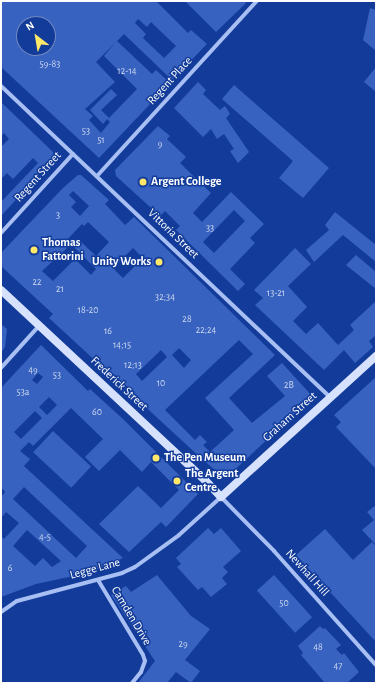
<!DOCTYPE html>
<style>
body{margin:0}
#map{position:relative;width:377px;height:684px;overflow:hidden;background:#133c9a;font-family:"Alegreya Sans",sans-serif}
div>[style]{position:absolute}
.building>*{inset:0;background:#3762c0;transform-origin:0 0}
.street>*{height:4px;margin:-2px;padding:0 2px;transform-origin:2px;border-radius:2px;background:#a7bff3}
.secondary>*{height:8px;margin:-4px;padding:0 4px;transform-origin:4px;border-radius:4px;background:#d6e2fd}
.dots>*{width:11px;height:11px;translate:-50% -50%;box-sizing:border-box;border:2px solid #133c9a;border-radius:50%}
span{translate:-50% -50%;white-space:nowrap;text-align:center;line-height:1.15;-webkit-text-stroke:3px #133c9a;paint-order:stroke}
.number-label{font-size:10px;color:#cdd8ef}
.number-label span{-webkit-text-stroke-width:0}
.street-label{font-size:12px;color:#fff}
.poi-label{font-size:12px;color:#fff;font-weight:700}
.left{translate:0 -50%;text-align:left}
.right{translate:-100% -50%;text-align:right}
.frame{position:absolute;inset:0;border:2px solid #fff;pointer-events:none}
.north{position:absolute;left:16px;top:16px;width:40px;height:40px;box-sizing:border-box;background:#133c9a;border:1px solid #718ac2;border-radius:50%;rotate:329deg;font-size:11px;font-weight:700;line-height:16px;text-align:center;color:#fff}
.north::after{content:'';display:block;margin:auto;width:14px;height:18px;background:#ffe869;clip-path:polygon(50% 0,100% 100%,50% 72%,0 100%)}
</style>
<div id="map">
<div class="building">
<i style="clip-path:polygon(evenodd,1px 1px,156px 1px,188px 33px,191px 30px,207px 44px,172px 80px,124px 34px,117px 41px,152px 74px,156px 70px,170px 83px,99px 158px,1px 67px,1px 1px,138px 19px,147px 27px,151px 22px,176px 46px,164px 58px,143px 38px,146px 34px,135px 23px,138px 19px,1px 1px,24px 24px,48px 24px,48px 48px,24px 48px,24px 24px,1px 1px,115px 43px,104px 56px,137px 89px,109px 118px,101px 110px,117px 95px,111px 89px,90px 110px,103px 124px,107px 119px,110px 122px,101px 133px,89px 120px,93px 116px,85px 109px,115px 82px,96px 62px,115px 43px)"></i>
<i style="clip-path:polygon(185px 1px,244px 1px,246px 3px,216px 32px)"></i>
<i style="clip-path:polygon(370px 8px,376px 10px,376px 51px,363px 40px)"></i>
<i style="clip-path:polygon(376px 67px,376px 92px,364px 82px)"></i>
<i style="clip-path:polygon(198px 82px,206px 90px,203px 94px,220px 110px,225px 106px,230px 114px,226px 118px,249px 152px,238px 163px,230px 151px,234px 149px,224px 134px,217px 139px,211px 129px,203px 137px,174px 108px)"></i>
<i style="clip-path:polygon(234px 85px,329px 168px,303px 198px,279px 178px,293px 161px,222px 99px)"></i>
<i style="clip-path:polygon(1px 102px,53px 152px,54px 158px,1px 216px,1px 202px,38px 163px,33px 158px,13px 179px,7px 173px,1px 179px,1px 147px,9px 139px,4px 133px,1px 136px)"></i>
<i style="clip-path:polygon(evenodd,158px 126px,170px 136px,167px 139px,186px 157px,180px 163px,211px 193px,193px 213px,202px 222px,231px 192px,264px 224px,250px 238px,255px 243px,230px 269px,245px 284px,238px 291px,176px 230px,180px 226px,165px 211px,160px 216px,116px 176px,115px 170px,158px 126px,234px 210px,245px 221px,214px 253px,203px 242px,234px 210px)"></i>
<i style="clip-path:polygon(evenodd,78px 175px,81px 175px,109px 200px,105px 204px,125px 225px,134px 217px,275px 355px,229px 398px,252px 423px,285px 396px,267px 376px,282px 363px,313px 397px,230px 474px,222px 476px,202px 459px,49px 318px,53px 314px,1px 266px,1px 253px,63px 188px,78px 175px,73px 191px,89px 206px,80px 216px,71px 207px,76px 202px,69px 195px,73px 191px,78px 175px,88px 222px,109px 242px,96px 256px,80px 241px,74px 247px,96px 269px,91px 275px,75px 259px,53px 281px,42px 271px,67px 248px,63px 244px,82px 224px,84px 226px,88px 222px,78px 175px,133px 248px,143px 258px,123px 278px,113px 268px,133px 248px,78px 175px,239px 340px,253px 354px,205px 398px,234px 430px,210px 452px,203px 445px,207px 442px,200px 435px,195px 440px,165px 410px,239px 340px,78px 175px,179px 348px,191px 360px,184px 368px,172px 355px,179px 348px,78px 175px,161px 350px,167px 357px,142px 381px,136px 374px,161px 350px)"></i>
<i style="clip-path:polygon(335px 212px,376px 245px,376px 262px,343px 235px,314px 262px,306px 250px,329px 230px,325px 225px)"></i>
<i style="clip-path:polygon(295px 248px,311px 264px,288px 286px,307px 307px,293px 321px,306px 334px,318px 323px,338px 345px,354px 330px,350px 325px,376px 301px,376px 335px,369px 341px,373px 347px,355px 363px,344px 350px,324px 370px,255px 305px,263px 298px,254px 290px)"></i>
<i style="clip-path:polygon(356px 255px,376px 272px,376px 289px,346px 265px)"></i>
<i style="clip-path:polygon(1px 324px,7px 329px,5px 347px,1px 353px)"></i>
<i style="clip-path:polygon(evenodd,41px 345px,88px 391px,90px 389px,123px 419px,198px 494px,166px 527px,161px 522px,129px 552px,99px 524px,138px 486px,161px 508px,179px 490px,151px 462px,142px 472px,120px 450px,99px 471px,85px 457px,103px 439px,71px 408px,33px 446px,29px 442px,20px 451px,30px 459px,24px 466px,123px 558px,92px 572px,36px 584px,1px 597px,1px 536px,4px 539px,19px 523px,6px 512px,1px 518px,1px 497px,5px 492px,3px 489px,1px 490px,1px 388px,41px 345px,38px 373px,43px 377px,37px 384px,32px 380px,38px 373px,41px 345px,49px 397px,57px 405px,47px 415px,39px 407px,49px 397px,41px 345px,35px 411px,42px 418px,21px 439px,14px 432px,35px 411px,41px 345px,24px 487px,87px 546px,76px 558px,13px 499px,24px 487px,41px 345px,27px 530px,61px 561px,52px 567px,43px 558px,35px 566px,13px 546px,27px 530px)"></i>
<i style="clip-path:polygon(376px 377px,376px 469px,336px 427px,341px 422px,334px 415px)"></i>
<i style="left:53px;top:431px;width:52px;height:29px;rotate:43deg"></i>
<i style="clip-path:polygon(376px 505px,376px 545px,362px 530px,374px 520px,367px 512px)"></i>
<i style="clip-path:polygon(208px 528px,214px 534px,221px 528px,241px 551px,223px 567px,228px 572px,222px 578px,227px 584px,211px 597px,202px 587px,198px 590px,177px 567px,181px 564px,176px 558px)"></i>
<i style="clip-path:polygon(325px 529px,353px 560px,372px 542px,376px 546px,376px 642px,296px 555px)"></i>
<i style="clip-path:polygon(157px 575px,191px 616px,210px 629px,185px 660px,200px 671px,191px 683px,176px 672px,167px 683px,138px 683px,155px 661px,111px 595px,126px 586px,131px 592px)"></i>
<i style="left:274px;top:575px;width:57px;height:23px;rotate:48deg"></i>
<i style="clip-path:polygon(320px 626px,323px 629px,325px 628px,341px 645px,336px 649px,342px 655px,344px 653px,359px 672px,347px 683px,325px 683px,301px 655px,303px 653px,298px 646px)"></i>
</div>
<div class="street">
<i style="left:1px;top:86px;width:453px;rotate:43.4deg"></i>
<i style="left:97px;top:176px;width:237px;rotate:-47.6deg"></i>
<i style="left:1px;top:233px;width:107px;rotate:-47.7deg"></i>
<i style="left:1px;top:368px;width:57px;rotate:-47.9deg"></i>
<i style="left:98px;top:580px;width:87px;rotate:59deg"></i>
<i style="left:143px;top:655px;width:6px;rotate:72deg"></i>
<i style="left:145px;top:661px;width:12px;rotate:110deg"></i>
<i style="left:141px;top:672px;width:14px;rotate:129deg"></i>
<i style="left:1px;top:612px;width:19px;rotate:-35deg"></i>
<i style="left:17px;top:601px;width:109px;rotate:-14.9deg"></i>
<i style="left:122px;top:573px;width:14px;rotate:-25deg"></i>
<i style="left:135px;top:567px;width:54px;rotate:-36deg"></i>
<i style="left:179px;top:535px;width:57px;rotate:-42.1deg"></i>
<i style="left:221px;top:497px;width:76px;rotate:45.5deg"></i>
<i style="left:274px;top:551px;width:153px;rotate:48.2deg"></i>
</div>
<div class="secondary">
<i style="left:1px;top:290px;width:279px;rotate:43deg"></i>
<i style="left:205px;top:480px;width:23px;rotate:47deg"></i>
<i style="left:221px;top:497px;width:210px;rotate:-42.3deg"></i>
</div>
<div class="dots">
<i style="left:143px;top:182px;background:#ffe869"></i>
<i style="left:34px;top:250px;background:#ffe869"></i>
<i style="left:159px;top:262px;background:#ffe869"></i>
<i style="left:156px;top:458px;background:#ffe869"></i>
<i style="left:177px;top:481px;background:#ffe869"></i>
</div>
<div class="number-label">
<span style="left:50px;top:65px">59-83</span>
<span style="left:127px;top:72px">12-14</span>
<span style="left:86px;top:132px">53</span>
<span style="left:101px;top:141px">51</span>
<span style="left:160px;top:145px">9</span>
<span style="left:58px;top:216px">3</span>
<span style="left:210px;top:229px">33</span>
<span style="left:37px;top:283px">22</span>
<span style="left:60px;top:290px">21</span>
<span style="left:276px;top:294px">13-21</span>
<span style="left:165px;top:298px">32;34</span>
<span style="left:88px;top:311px">18-20</span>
<span style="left:187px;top:320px">28</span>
<span style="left:206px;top:331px">22;24</span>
<span style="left:108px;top:332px">16</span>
<span style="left:122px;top:346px">14;15</span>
<span style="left:133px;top:366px">12;13</span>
<span style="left:33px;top:371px">49</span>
<span style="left:57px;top:376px">53</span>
<span style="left:161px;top:384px">10</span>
<span style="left:289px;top:386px">2B</span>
<span style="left:23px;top:393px">53a</span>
<span style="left:97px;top:413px">60</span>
<span style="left:45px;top:538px">4-5</span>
<span style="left:10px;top:569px">6</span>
<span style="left:284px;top:604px">50</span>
<span style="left:183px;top:645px">29</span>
<span style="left:318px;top:648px">48</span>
<span style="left:338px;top:667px">47</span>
</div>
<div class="street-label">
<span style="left:170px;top:81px;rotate:-48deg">Regent Place</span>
<span style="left:38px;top:177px;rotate:-48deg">Regent Street</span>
<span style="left:173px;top:234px;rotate:44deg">Vittoria Street</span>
<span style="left:119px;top:384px;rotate:43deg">Frederick Street</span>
<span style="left:290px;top:417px;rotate:-42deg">Graham Street</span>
<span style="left:95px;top:569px;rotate:-15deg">Legge Lane</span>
<span style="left:307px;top:573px;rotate:48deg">Newhall Hill</span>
<span style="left:131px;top:616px;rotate:59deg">Camden Drive</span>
</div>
<div class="poi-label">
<span class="left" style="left:151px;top:182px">Argent College</span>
<span class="left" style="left:42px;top:250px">Thomas<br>Fattorini</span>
<span class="right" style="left:151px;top:262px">Unity Works</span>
<span class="left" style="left:164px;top:458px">The Pen Museum</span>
<span class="left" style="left:185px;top:481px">The Argent<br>Centre</span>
</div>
<div class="frame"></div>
<div class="north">N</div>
</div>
